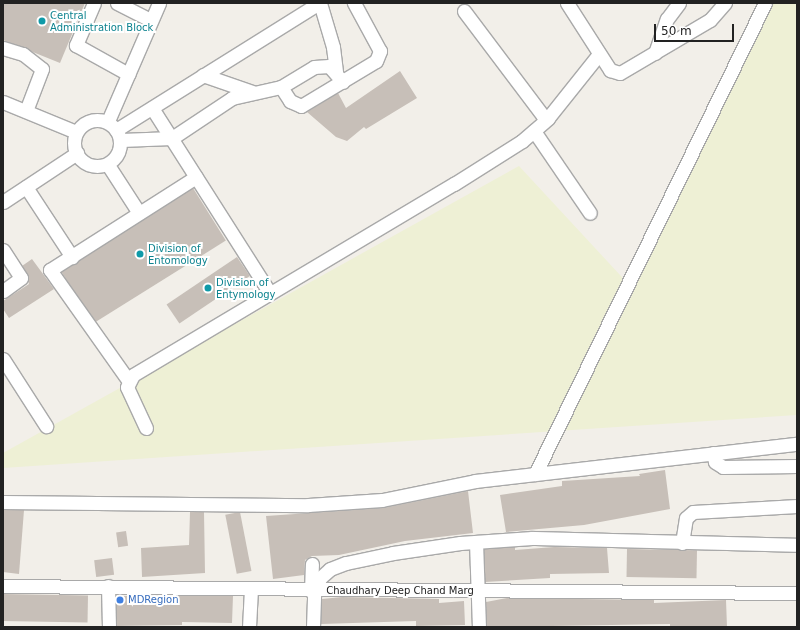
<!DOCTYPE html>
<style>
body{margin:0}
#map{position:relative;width:800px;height:630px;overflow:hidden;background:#f2efe9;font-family:"DejaVu Sans",sans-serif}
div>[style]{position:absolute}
.farmland>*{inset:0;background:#eef0d5}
.building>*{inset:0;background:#c7bfb8;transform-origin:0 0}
.roads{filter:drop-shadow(1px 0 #a9a9a9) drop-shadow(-1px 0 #a9a9a9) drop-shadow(0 1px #a9a9a9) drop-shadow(0 -1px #a9a9a9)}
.minor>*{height:13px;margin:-6.5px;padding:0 6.5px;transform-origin:6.5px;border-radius:6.5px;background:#fff}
.minor>.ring{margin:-6.5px;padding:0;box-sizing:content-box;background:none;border:13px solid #fff;border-radius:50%}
.dots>*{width:11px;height:11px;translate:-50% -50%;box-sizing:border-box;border:2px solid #fff;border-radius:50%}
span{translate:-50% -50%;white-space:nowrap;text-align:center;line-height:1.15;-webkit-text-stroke:4px #fff;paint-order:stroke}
.culture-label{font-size:10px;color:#0d838f}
.left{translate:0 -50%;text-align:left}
.street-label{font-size:10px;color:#222}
.shop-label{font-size:10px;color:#366cbe}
.frame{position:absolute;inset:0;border:4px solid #222;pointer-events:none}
.scale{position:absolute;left:654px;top:24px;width:80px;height:18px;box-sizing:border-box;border:2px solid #222;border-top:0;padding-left:5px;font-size:12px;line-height:14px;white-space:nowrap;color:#222;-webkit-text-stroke:3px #fff;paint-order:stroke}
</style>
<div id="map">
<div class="farmland">
<i style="clip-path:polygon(772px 3px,797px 3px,797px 415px,3px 468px,3px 453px,519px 166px,633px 289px)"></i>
</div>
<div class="building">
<i style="clip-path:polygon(3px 3px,85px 3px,60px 63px,3px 40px)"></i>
<i style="clip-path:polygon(400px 71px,417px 98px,366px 129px,364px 127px,347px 141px,336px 137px,307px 112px,338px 93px,346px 108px)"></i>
<i style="left:193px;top:188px;width:62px;height:156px;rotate:58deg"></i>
<i style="left:237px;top:257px;width:23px;height:85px;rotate:56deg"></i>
<i style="clip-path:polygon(32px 259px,54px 289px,9px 318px,3px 309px,3px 301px,29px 284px,22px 266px)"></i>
<i style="clip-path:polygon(665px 470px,670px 509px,584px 525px,506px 532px,500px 495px,562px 486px,562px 481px,640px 476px,639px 474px)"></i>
<i style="clip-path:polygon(468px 491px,473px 533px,405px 541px,339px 555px,312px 556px,305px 560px,304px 575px,273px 579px,266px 516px,383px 508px)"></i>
<i style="clip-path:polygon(3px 510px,24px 510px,19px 574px,3px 572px)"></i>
<i style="clip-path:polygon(190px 512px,204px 512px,205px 573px,142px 577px,141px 548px,189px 545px)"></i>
<i style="left:240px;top:512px;width:60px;height:15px;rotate:79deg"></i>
<i style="left:126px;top:531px;width:15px;height:10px;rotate:82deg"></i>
<i style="clip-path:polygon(515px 547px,515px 550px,554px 547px,607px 548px,609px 573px,550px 574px,550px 578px,485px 582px,484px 549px)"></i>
<i style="left:627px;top:549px;width:70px;height:28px;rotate:1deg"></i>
<i style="left:112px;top:558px;width:17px;height:18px;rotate:83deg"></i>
<i style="left:3px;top:594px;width:85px;height:27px;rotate:1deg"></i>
<i style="clip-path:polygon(116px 596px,233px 596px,232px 623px,182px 622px,182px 625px,117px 626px)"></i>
<i style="clip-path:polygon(342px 597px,439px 599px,439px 603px,464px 601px,465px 625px,416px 626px,416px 621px,321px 624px,322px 599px)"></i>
<i style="clip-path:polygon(507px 598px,654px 600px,654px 603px,726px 600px,727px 627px,670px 627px,670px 624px,487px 627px,486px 602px)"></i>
</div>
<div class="roads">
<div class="minor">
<i style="left:94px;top:3px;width:46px;rotate:113.2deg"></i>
<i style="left:76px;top:45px;width:60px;rotate:29.1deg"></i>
<i style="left:117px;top:3px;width:38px;rotate:27deg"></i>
<i style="left:320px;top:3px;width:46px;rotate:73.5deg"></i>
<i style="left:333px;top:47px;width:25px;rotate:83deg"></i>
<i style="left:567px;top:3px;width:80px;rotate:57.3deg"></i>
<i style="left:610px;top:70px;width:10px;rotate:17deg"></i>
<i style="left:620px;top:73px;width:104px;rotate:-30.5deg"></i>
<i style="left:710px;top:20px;width:23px;rotate:-49deg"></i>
<i style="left:464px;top:11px;width:131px;rotate:53deg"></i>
<i style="left:543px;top:116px;width:5px;rotate:22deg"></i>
<i style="left:548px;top:118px;width:82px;rotate:-51.4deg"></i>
<i style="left:3px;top:48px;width:21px;rotate:17deg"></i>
<i style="left:23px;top:54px;width:24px;rotate:38deg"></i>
<i style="left:42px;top:69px;width:45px;rotate:110.9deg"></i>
<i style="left:655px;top:53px;width:36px;rotate:-71deg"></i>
<i style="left:667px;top:19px;width:20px;rotate:-53deg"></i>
<i style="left:203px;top:75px;width:52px;rotate:19.1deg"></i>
<i style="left:281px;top:87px;width:17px;rotate:57deg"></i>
<i style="left:290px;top:101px;width:12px;rotate:24deg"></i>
<i style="left:301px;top:106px;width:87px;rotate:-31deg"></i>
<i style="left:376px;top:61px;width:11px;rotate:-68deg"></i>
<i style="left:380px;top:51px;width:55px;rotate:-118.4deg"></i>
<i style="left:3px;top:102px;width:79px;rotate:22.3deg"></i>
<i style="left:152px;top:108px;width:219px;rotate:57.5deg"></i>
<i class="ring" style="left:74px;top:120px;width:33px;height:33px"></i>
<i style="left:108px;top:121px;width:129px;rotate:-66.6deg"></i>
<i style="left:116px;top:130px;width:239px;rotate:-32deg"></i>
<i style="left:534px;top:131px;width:99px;rotate:55.7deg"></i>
<i style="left:121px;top:140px;width:51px;rotate:-2.2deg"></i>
<i style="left:172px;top:138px;width:72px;rotate:-33.7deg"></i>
<i style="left:232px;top:98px;width:50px;rotate:-12.7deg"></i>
<i style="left:281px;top:87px;width:39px;rotate:-31deg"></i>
<i style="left:314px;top:67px;width:15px;rotate:-4deg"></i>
<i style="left:329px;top:66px;width:21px;rotate:49deg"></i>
<i style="left:108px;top:165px;width:57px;rotate:57.1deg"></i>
<i style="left:26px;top:187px;width:84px;rotate:56.7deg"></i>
<i style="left:3px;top:202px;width:89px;rotate:-33.5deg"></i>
<i style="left:3px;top:250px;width:33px;rotate:57deg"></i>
<i style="left:21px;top:278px;width:22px;rotate:144deg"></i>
<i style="left:3px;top:359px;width:80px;rotate:57.3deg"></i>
<i style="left:128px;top:380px;width:135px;rotate:-125.3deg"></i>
<i style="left:50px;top:270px;width:173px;rotate:-32.5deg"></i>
<i style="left:146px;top:428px;width:45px;rotate:-114.9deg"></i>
<i style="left:127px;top:387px;width:13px;rotate:-63deg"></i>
<i style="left:133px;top:375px;width:374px;rotate:-30.8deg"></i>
<i style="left:454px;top:184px;width:80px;rotate:-32.3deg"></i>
<i style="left:522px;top:141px;width:35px;rotate:-41deg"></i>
<i style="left:713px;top:453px;width:9px;rotate:77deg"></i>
<i style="left:715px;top:462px;width:9px;rotate:32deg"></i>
<i style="left:723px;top:467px;width:74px;rotate:-0.8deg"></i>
<i style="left:535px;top:474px;width:524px;rotate:-63.97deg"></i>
<i style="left:3px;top:502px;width:305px;rotate:0.6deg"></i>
<i style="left:308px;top:505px;width:74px;rotate:-3.9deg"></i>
<i style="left:382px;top:500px;width:95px;rotate:-11.5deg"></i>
<i style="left:475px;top:481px;width:324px;rotate:-6.6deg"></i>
<i style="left:476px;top:542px;width:85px;rotate:88deg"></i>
<i style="left:682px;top:543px;width:25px;rotate:-81deg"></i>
<i style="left:686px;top:518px;width:9px;rotate:-41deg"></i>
<i style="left:693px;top:512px;width:104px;rotate:-3.3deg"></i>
<i style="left:3px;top:586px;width:794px;rotate:0.51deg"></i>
<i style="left:108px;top:586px;width:41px;rotate:88.6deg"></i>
<i style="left:311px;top:591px;width:27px;rotate:-88deg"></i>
<i style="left:249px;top:627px;width:37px;rotate:-87deg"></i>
<i style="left:313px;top:627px;width:36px;rotate:-88deg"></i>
<i style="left:314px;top:591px;width:14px;rotate:-65deg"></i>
<i style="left:320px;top:578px;width:13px;rotate:-42deg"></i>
<i style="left:330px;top:569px;width:17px;rotate:-21deg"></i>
<i style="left:346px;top:563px;width:48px;rotate:-12deg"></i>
<i style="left:393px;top:553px;width:68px;rotate:-8.5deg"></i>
<i style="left:460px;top:543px;width:72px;rotate:-4deg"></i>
<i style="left:532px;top:538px;width:265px;rotate:1.5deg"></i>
</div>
</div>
<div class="dots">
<i style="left:42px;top:21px;background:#0f9aa8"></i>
<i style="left:140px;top:254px;background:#0f9aa8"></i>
<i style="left:208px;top:288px;background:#0f9aa8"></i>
<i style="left:120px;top:600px;background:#3f7fe0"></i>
</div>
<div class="culture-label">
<span class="left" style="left:50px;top:21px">Central<br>Administration Block</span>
<span class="left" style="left:148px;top:254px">Division of<br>Entomology</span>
<span class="left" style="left:216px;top:288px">Division of<br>Entymology</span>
</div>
<div class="street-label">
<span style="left:400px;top:591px">Chaudhary Deep Chand Marg</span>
</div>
<div class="shop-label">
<span class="left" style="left:128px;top:600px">MDRegion</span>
</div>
<div class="frame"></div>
<div class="scale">50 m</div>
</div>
